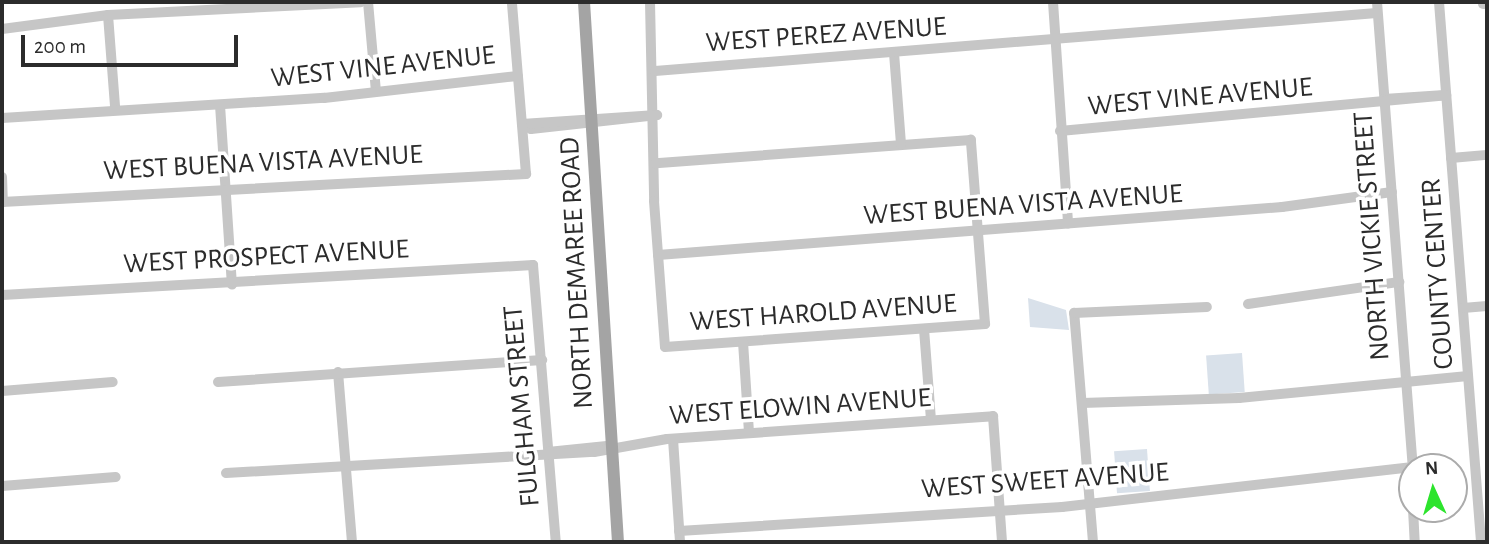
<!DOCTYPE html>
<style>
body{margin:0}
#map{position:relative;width:1489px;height:544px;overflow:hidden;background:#fff;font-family:"Alegreya Sans",sans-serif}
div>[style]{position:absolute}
.green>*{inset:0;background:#d9e1ea;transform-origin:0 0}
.minor>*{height:10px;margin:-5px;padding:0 5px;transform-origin:5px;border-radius:5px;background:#c6c6c6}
.major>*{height:12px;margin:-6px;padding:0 6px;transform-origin:6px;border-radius:6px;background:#a4a4a4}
span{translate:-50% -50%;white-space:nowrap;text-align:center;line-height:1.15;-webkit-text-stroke:7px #fff;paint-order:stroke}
.street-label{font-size:28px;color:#2c2c2c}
.frame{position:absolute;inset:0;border:4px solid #2c2c2c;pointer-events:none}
.north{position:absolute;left:1398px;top:453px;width:70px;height:70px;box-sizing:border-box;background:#fff;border:2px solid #ababab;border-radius:50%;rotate:356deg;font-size:19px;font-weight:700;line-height:28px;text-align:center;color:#2c2c2c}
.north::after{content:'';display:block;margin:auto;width:24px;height:32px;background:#2de42d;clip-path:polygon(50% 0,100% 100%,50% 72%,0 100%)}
.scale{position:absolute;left:21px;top:35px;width:217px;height:32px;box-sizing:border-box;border:4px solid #2c2c2c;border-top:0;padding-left:9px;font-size:21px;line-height:24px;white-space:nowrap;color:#2c2c2c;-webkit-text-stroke:5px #fff;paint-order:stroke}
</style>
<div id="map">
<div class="green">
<i style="clip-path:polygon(1028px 298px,1066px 310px,1069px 330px,1030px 327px)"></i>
<i style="left:1242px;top:353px;width:39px;height:36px;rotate:86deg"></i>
<i style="left:1147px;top:449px;width:42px;height:33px;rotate:86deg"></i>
</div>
<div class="minor">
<i style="left:368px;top:2px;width:89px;rotate:84.9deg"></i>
<i style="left:650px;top:2px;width:199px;rotate:88.8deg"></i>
<i style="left:654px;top:201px;width:146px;rotate:85.7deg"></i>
<i style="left:665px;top:347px;width:321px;rotate:-4.1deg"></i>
<i style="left:985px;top:324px;width:185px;rotate:-94.4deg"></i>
<i style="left:971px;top:140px;width:316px;rotate:175.8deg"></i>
<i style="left:1053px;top:2px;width:222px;rotate:86.1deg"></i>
<i style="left:1377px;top:2px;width:466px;rotate:85.6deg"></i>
<i style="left:1439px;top:2px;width:542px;rotate:85.55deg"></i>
<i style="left:1483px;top:4px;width:4px"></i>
<i style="left:108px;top:15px;width:92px;rotate:85.6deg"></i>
<i style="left:2px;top:29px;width:107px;rotate:-7.5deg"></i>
<i style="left:108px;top:15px;width:253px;rotate:-2.9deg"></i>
<i style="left:894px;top:53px;width:92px;rotate:85.6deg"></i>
<i style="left:655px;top:71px;width:724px;rotate:-4.59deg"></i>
<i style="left:1384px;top:99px;width:61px;rotate:-3.8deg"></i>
<i style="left:220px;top:105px;width:180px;rotate:86.2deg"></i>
<i style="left:2px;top:118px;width:323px;rotate:-3.6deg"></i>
<i style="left:324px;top:98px;width:195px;rotate:-6.5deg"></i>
<i style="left:522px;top:124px;width:10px;rotate:29deg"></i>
<i style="left:531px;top:129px;width:127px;rotate:-6.3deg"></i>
<i style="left:522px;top:124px;width:135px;rotate:-3.8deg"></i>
<i style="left:1060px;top:131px;width:388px;rotate:-5.3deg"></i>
<i style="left:1451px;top:158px;width:36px;rotate:-5deg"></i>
<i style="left:2px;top:177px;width:25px;rotate:88deg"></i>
<i style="left:2px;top:202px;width:525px;rotate:-3.06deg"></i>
<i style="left:526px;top:174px;width:173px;rotate:-94.7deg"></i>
<i style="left:658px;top:255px;width:626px;rotate:-4.4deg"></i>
<i style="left:1282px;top:207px;width:111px;rotate:-7.8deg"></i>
<i style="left:2px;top:295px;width:532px;rotate:-3.23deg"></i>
<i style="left:533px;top:265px;width:278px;rotate:85.3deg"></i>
<i style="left:1248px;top:304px;width:153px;rotate:-8.3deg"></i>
<i style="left:1463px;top:308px;width:24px;rotate:-5deg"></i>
<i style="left:924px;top:329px;width:91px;rotate:85.6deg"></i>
<i style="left:743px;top:342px;width:91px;rotate:86.2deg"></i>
<i style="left:338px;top:372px;width:171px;rotate:85.3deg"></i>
<i style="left:218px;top:382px;width:325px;rotate:-3.9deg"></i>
<i style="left:2px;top:391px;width:111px;rotate:-4.6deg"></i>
<i style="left:1082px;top:403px;width:157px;rotate:-1.8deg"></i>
<i style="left:1239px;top:398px;width:230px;rotate:-5.5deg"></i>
<i style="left:673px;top:439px;width:103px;rotate:86.1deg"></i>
<i style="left:548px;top:452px;width:59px;rotate:-5.8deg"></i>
<i style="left:226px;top:473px;width:369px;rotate:-3.3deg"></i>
<i style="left:594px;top:452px;width:74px;rotate:-10.1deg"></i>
<i style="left:667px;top:439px;width:327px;rotate:-4deg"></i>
<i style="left:993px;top:416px;width:126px;rotate:85.9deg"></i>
<i style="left:2px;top:486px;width:114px;rotate:-4.5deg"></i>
<i style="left:1413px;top:509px;width:33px;rotate:87deg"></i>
<i style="left:679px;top:531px;width:384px;rotate:-3.6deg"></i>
<i style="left:1062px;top:507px;width:353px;rotate:-6.5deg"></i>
<i style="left:1093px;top:542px;width:230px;rotate:-94.7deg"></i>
<i style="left:1074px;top:313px;width:133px;rotate:-2.6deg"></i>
</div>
<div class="major">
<i style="left:584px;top:2px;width:541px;rotate:86.4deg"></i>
</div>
<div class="street-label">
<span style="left:826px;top:35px;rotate:-4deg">WEST PEREZ AVENUE</span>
<span style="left:383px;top:67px;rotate:-6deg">WEST VINE AVENUE</span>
<span style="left:1200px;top:97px;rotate:-5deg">WEST VINE AVENUE</span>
<span style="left:263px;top:163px;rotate:-3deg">WEST BUENA VISTA AVENUE</span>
<span style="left:1023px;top:205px;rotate:-4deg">WEST BUENA VISTA AVENUE</span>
<span style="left:1372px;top:236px;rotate:-94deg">NORTH VICKIE STREET</span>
<span style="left:266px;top:257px;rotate:-3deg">WEST PROSPECT AVENUE</span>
<span style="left:577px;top:273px;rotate:-93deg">NORTH DEMAREE ROAD</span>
<span style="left:1438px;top:274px;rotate:-94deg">COUNTY CENTER</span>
<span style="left:823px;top:313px;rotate:-4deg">WEST HAROLD AVENUE</span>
<span style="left:522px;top:406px;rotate:-95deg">FULGHAM STREET</span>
<span style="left:800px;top:407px;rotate:-4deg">WEST ELOWIN AVENUE</span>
<span style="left:1045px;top:481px;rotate:-4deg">WEST SWEET AVENUE</span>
</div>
<div class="frame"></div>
<div class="north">N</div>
<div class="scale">200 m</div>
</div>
